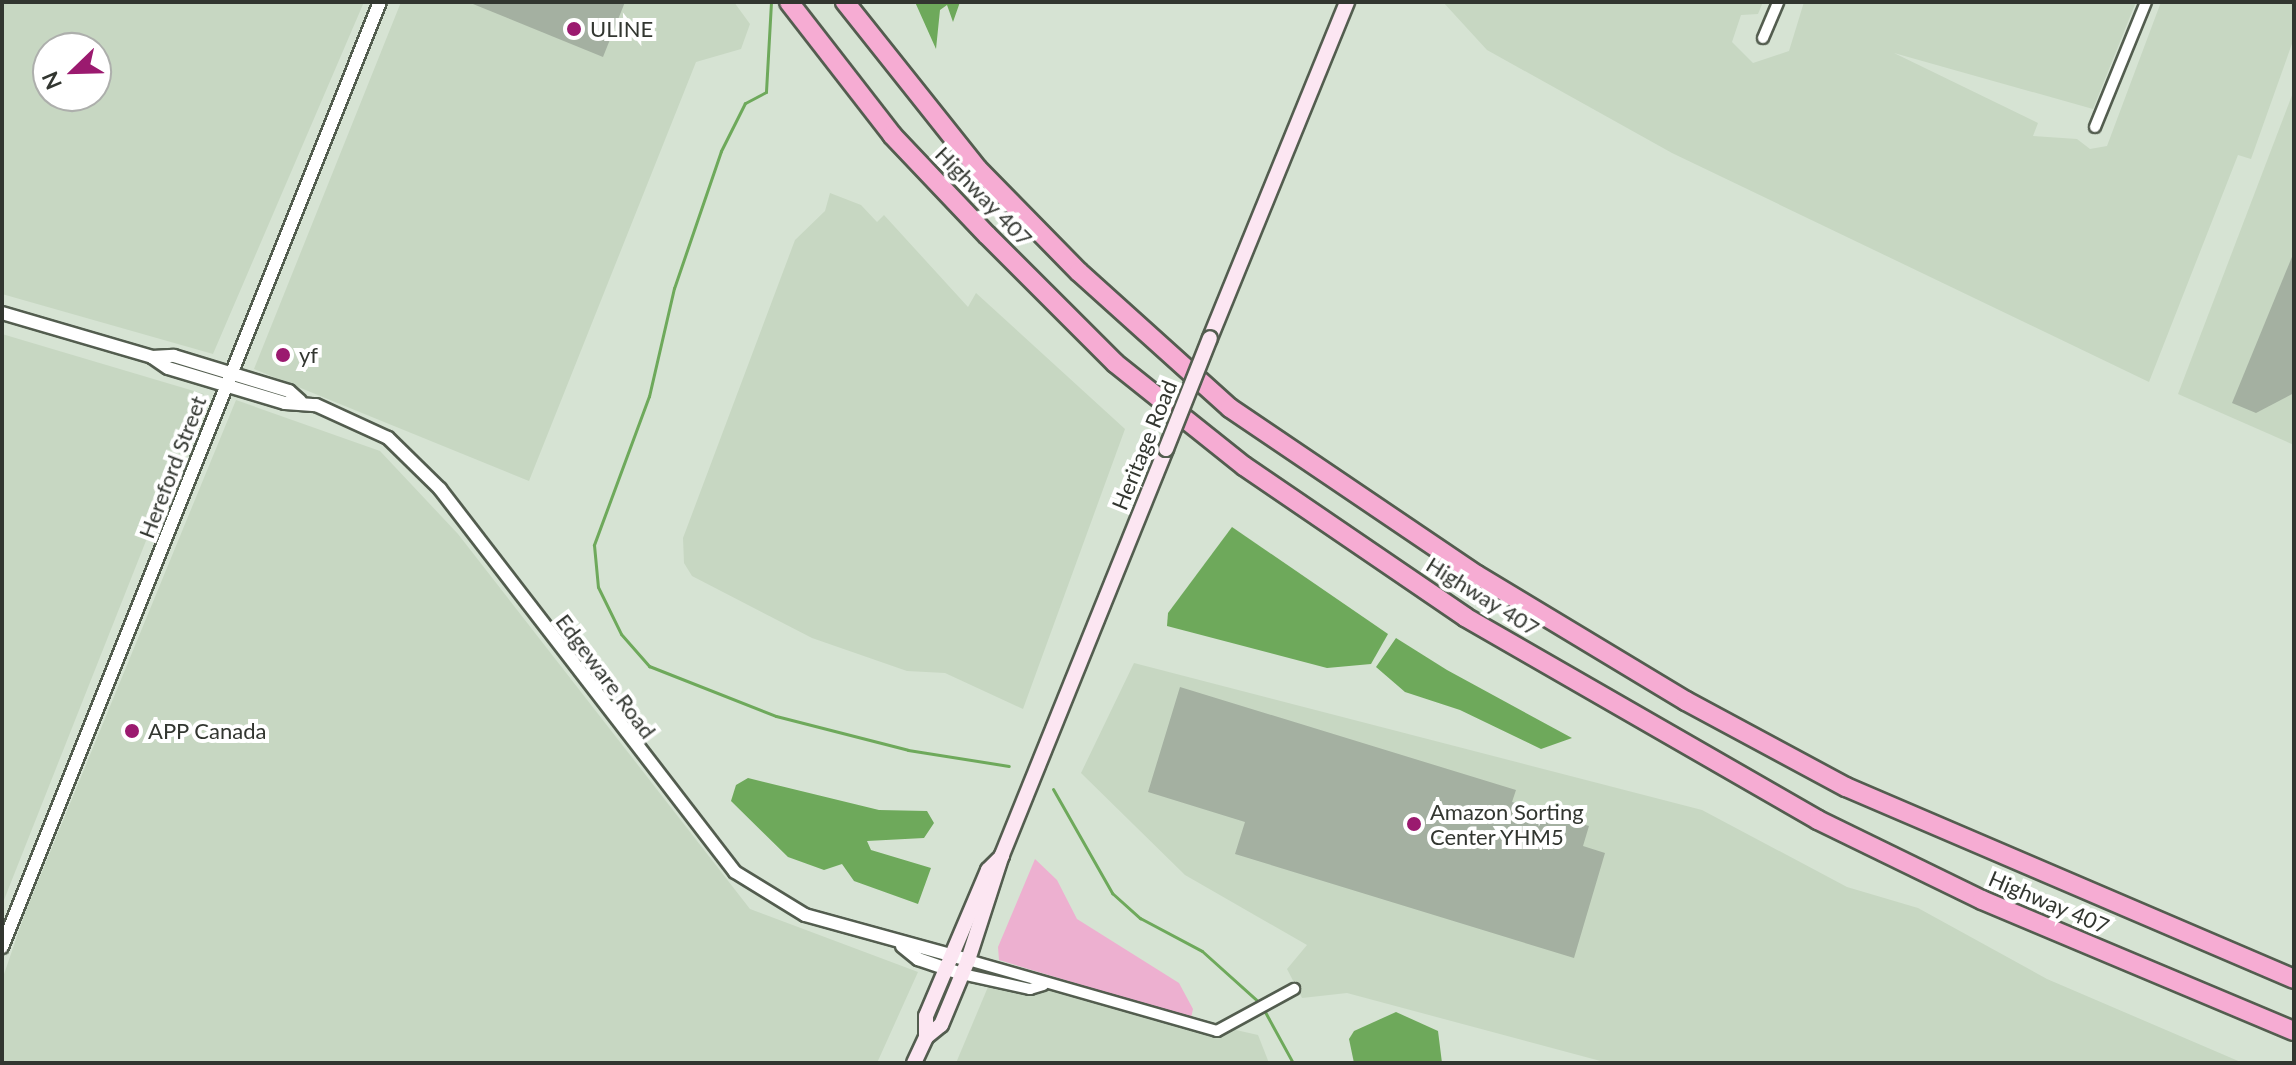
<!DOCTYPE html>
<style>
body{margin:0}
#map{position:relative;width:2296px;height:1065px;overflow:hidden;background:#d6e3d3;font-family:Lato,sans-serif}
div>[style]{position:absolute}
.built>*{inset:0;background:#c7d7c2}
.green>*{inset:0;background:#edb0d0}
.water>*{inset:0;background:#6ea95b}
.stream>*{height:3px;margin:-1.5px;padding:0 1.5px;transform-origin:1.5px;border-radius:1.5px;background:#6ea95b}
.building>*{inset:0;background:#a4b0a1}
.roads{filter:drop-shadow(2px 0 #535d4f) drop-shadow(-2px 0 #535d4f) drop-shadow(0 2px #535d4f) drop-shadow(0 -2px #535d4f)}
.minor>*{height:10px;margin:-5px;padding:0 5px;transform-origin:5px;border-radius:5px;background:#fff}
.tertiary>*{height:12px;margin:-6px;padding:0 6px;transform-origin:6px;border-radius:6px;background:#fff}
.secondary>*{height:14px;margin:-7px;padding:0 7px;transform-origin:7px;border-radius:7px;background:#fce6f2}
.motorway>*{height:18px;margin:-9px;padding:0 9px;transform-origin:9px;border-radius:9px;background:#f6acd3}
.bridges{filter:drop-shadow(2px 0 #535d4f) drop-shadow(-2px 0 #535d4f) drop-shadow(0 2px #535d4f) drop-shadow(0 -2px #535d4f)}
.secondary-bridge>*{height:14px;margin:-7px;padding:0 7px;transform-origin:7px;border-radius:7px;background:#fce6f2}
.dots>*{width:22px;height:22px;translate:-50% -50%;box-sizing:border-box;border:4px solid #fff;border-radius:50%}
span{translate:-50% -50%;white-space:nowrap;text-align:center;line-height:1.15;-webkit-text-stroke:8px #fff;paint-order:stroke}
.poi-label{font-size:22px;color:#323630}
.left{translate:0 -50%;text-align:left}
.street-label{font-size:22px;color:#323630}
.frame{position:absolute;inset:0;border:4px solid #323630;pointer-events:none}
.north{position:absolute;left:32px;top:32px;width:80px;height:80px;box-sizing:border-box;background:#fff;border:2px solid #adafac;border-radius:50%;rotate:247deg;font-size:22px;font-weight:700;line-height:32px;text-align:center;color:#323630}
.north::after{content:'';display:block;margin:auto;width:28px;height:36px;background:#9b1a6f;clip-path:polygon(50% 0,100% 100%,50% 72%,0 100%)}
</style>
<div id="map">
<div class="built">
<i style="clip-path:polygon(evenodd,2px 2px,364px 2px,213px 354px,2px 294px,2px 2px,48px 48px,96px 48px,96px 96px,48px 96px,48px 48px)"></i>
<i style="clip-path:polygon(401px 2px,734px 2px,750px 24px,741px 49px,696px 62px,529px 481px,254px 369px)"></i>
<i style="clip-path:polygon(1443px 2px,1763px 2px,1758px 14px,1741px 15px,1732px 42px,1753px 63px,1789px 51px,1804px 2px,2136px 2px,2093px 109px,1894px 53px,2038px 123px,2033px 136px,2077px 139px,2090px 149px,2107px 146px,2161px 2px,2294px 2px,2294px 38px,2251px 159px,2238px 155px,2149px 382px,1672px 153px,1487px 50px)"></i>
<i style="clip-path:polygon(2294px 90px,2294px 445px,2178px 394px)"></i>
<i style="clip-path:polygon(830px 193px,861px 205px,877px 222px,884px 215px,968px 307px,976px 293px,1125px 429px,1023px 709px,945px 673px,907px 671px,812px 638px,692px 576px,684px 563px,683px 538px,795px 240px,825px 211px)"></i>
<i style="clip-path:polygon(2px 334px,204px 394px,2px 905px)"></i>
<i style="clip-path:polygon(236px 400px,380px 451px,458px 534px,750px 909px,918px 972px,877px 1063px,2px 1063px,2px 980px,25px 913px)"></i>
<i style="clip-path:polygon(1134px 663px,1702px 810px,1847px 887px,1918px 908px,2047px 979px,2243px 1063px,1608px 1063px,1347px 993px,1302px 998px,1287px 969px,1307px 945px,1185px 875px,1081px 773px)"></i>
<i style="clip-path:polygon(993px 975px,1258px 1035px,1269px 1063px,956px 1063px)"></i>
</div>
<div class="green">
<i style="clip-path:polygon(1035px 859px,1057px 880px,1077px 919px,1179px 983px,1193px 1009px,1191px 1018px,999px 960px,998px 947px)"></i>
</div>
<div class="water">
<i style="clip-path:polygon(915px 2px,960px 2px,953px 22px,947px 5px,940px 10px,936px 49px)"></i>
<i style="clip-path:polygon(1232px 527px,1388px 634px,1371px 664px,1327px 668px,1167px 626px,1168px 613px)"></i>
<i style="clip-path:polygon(1396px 638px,1447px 670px,1572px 738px,1541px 749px,1460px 710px,1405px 692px,1376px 667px)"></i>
<i style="clip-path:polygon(748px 778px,879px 810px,927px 811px,934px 823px,924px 838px,867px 841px,871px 850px,931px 868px,918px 904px,854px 881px,842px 864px,824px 870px,788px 857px,731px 801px,736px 785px)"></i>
<i style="clip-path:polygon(1396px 1012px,1438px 1031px,1442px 1063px,1354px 1063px,1349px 1039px,1354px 1031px)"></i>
</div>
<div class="stream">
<i style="left:771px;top:2px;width:90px;rotate:93.2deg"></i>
<i style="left:766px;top:92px;width:24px;rotate:152deg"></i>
<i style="left:745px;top:103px;width:54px;rotate:116.6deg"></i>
<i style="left:721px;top:151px;width:145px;rotate:108.9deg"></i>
<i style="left:674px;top:288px;width:111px;rotate:103deg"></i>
<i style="left:649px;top:396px;width:159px;rotate:110.3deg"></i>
<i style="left:594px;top:545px;width:42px;rotate:84.6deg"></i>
<i style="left:598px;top:587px;width:52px;rotate:63.9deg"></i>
<i style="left:621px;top:634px;width:43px;rotate:48.8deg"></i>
<i style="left:649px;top:666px;width:136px;rotate:21.5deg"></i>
<i style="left:776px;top:716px;width:136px;rotate:14.4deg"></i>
<i style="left:908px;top:750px;width:102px;rotate:9deg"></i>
<i style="left:1053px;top:789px;width:120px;rotate:60.4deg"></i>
<i style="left:1112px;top:893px;width:38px;rotate:42deg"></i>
<i style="left:1140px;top:918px;width:70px;rotate:28deg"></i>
<i style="left:1202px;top:951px;width:79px;rotate:41.9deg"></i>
<i style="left:1264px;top:1010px;width:60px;rotate:61.3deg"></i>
</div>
<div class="building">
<i style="clip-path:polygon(468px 2px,625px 2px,603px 57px)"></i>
<i style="clip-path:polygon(2294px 252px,2294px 393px,2256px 413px,2232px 403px)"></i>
<i style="clip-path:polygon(1180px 687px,1516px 790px,1512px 802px,1589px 826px,1583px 846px,1605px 853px,1574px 958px,1235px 854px,1245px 822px,1148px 792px)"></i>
</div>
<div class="roads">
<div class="minor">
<i style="left:1763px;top:38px;width:39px;rotate:-67deg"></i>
<i style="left:2095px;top:127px;width:135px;rotate:-67.8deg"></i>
<i style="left:968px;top:960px;width:259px;rotate:15.9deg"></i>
<i style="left:1217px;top:1031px;width:88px;rotate:-28.6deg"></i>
<i style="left:962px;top:974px;width:70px;rotate:12.4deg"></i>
<i style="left:1030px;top:989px;width:14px;rotate:-17deg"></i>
</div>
<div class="tertiary">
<i style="left:2px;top:313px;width:156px;rotate:16.3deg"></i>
<i style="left:152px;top:357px;width:22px;rotate:-3deg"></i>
<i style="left:174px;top:356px;width:120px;rotate:16.9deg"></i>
<i style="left:289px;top:391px;width:15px;rotate:42deg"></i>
<i style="left:152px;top:357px;width:19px;rotate:35deg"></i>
<i style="left:168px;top:368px;width:122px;rotate:16.7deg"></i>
<i style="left:285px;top:403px;width:31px;rotate:4deg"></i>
<i style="left:316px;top:405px;width:79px;rotate:24.6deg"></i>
<i style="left:388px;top:438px;width:73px;rotate:44.4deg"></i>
<i style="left:440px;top:489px;width:483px;rotate:52.4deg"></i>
<i style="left:735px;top:872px;width:82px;rotate:31.6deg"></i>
<i style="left:805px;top:915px;width:169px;rotate:15.4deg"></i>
<i style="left:902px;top:946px;width:21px;rotate:39deg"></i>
<i style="left:918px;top:959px;width:46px;rotate:18.8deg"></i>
<i style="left:2px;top:947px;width:1018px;rotate:-68.2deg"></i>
</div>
<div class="secondary">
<i style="left:1210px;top:338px;width:363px;rotate:-67.8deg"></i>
<i style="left:926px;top:1037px;width:19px;rotate:-39deg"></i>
<i style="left:941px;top:1025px;width:70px;rotate:-67.4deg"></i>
<i style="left:968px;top:960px;width:110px;rotate:-72.1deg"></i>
<i style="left:1002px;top:855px;width:438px;rotate:-68deg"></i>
<i style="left:914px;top:1063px;width:29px;rotate:-65deg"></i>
<i style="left:926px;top:1037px;width:21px;rotate:-90deg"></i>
<i style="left:926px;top:1016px;width:159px;rotate:-67deg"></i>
<i style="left:988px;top:870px;width:20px;rotate:-45deg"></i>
</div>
<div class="motorway">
<i style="left:789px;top:2px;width:168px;rotate:52.2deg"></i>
<i style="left:892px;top:135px;width:138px;rotate:46.5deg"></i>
<i style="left:987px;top:235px;width:181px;rotate:45deg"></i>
<i style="left:1115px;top:363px;width:165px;rotate:38.6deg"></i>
<i style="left:1244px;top:466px;width:268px;rotate:34.3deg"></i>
<i style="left:1465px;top:617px;width:407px;rotate:29.9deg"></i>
<i style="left:1818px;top:820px;width:182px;rotate:26deg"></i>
<i style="left:1982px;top:900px;width:338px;rotate:22.8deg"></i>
<i style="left:845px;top:2px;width:213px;rotate:51.5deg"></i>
<i style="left:978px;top:169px;width:144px;rotate:45.6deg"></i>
<i style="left:1079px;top:272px;width:203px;rotate:42deg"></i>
<i style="left:1230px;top:408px;width:298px;rotate:34.1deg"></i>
<i style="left:1477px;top:575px;width:244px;rotate:31.1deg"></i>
<i style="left:1686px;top:701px;width:182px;rotate:28.3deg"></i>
<i style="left:1846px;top:787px;width:487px;rotate:23.2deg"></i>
</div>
</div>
<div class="bridges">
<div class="secondary-bridge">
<i style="left:1166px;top:449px;width:119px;rotate:-68.4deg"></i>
</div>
</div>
<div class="dots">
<i style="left:574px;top:29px;background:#9b1a6f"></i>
<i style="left:283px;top:355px;background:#9b1a6f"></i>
<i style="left:132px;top:731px;background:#9b1a6f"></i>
<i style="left:1414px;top:824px;background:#9b1a6f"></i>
</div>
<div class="poi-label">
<span class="left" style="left:590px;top:29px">ULINE</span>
<span class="left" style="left:299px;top:355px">yf</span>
<span class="left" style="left:148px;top:731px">APP Canada</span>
<span class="left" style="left:1430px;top:824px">Amazon Sorting<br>Center YHM5</span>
</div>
<div class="street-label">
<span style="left:984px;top:196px;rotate:46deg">Highway 407</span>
<span style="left:1144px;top:445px;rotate:-68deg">Heritage Road</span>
<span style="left:172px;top:467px;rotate:-69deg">Hereford Street</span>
<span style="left:1483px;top:596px;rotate:32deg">Highway 407</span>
<span style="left:606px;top:676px;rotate:53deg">Edgeware Road</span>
<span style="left:2049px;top:902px;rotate:23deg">Highway 407</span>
</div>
<div class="frame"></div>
<div class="north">N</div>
</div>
